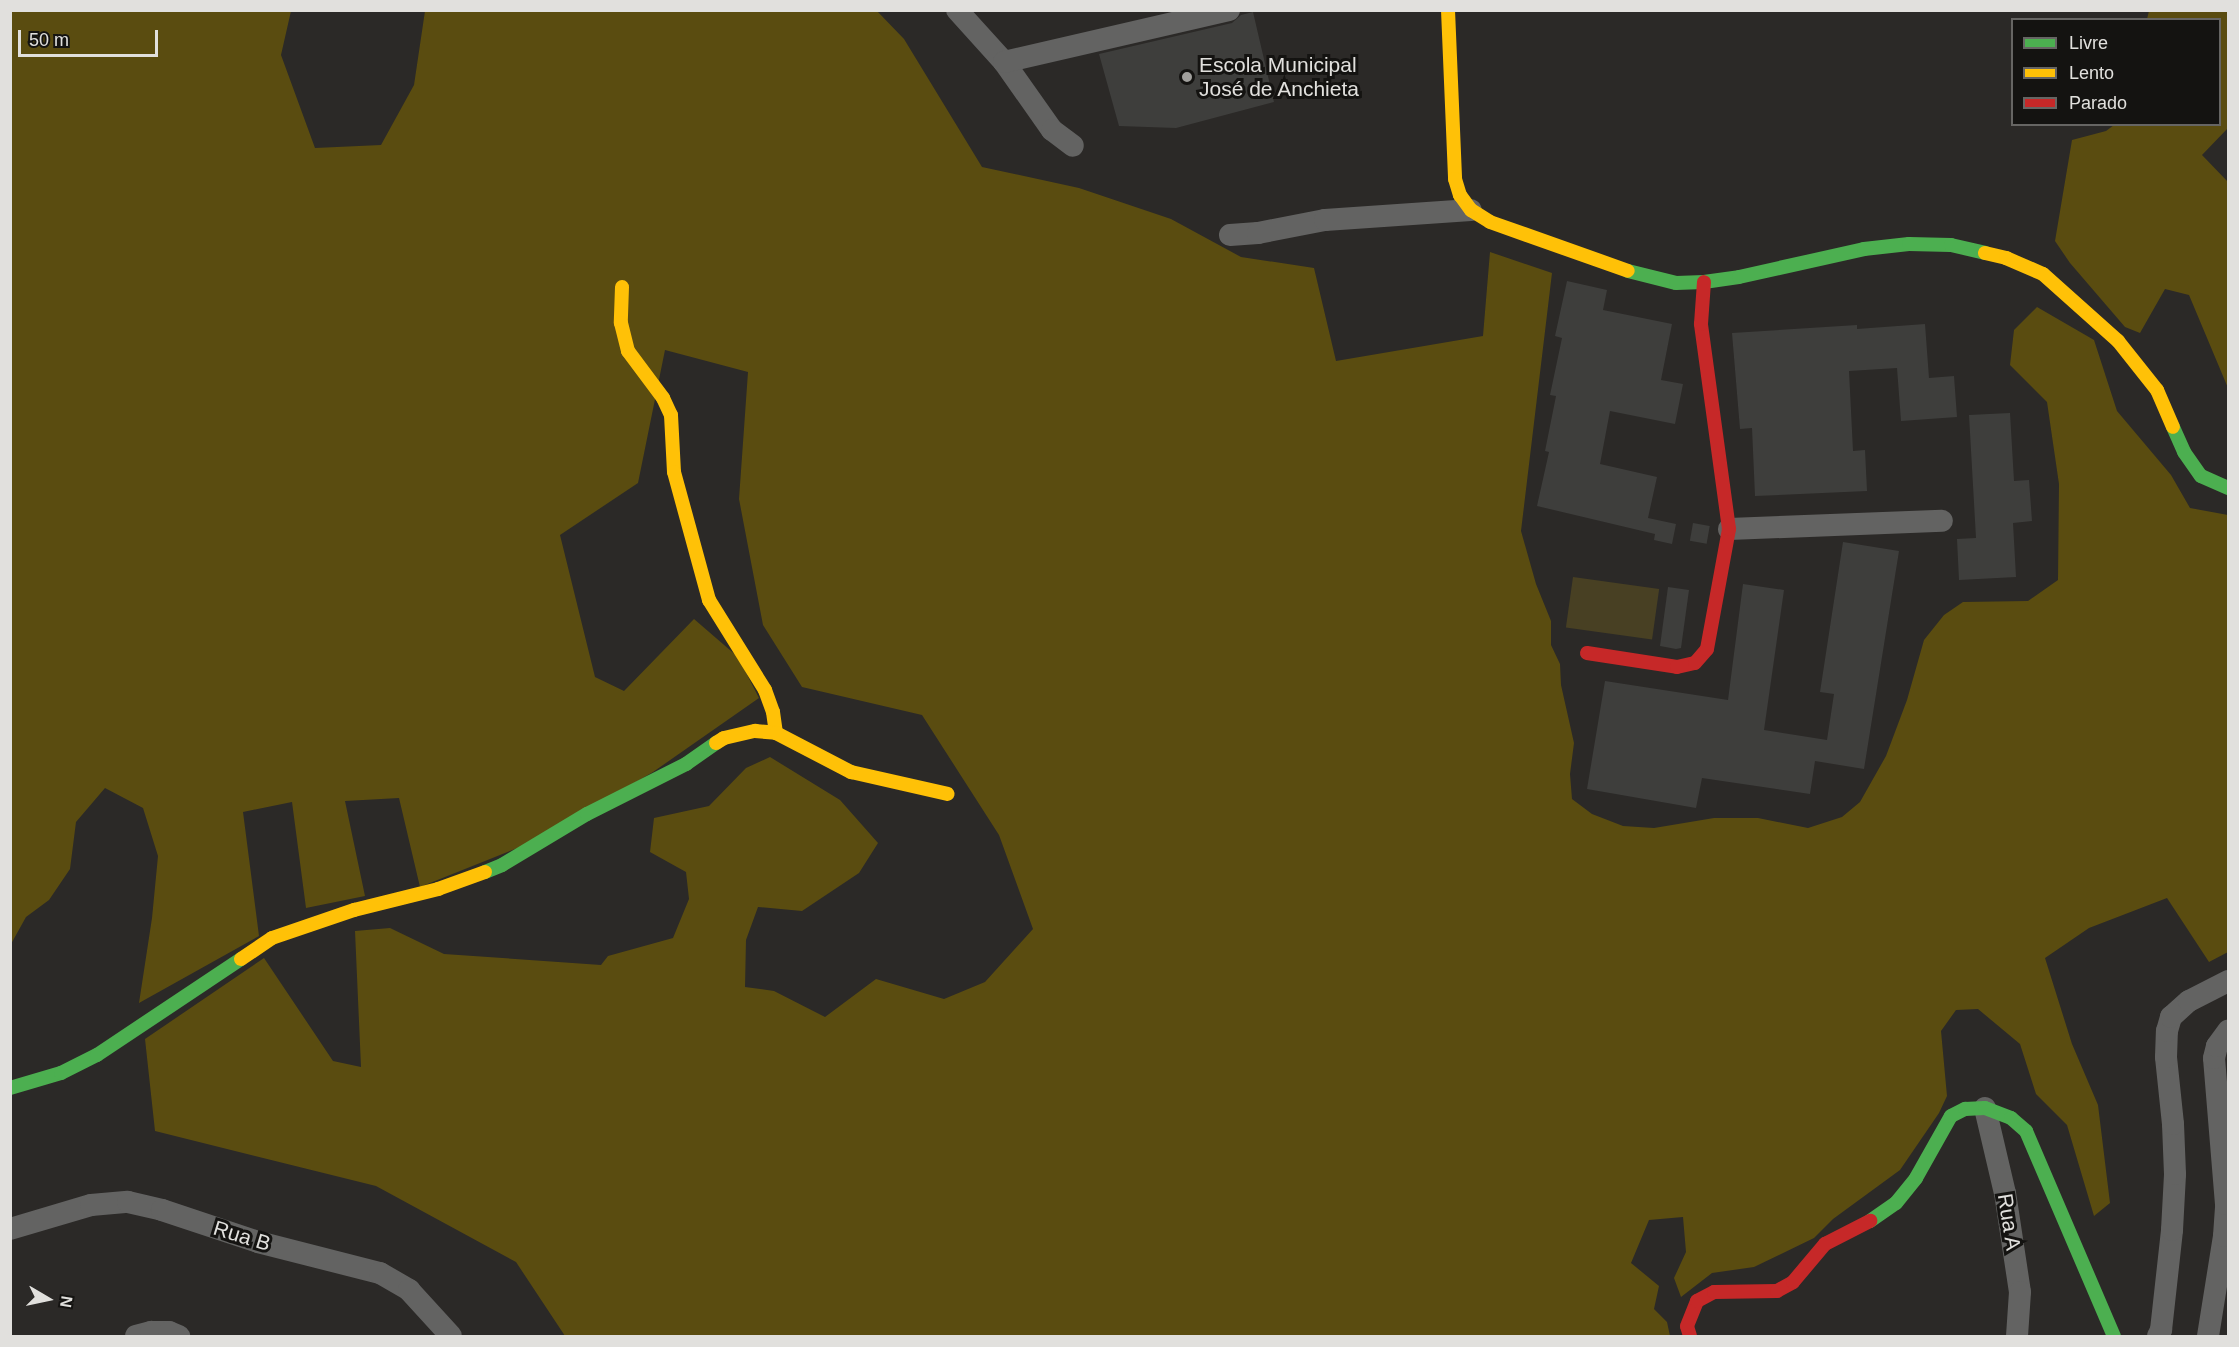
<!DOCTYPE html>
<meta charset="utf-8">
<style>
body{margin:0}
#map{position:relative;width:2239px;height:1347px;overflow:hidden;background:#2b2927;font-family:Helvetica,sans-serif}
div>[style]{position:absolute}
.green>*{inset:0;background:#484023;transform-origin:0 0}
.forest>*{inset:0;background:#5a4c10}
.building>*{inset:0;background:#3e3e3c;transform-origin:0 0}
.street>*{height:22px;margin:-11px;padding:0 11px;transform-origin:11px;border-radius:11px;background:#636362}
.fast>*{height:14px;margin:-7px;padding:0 7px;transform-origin:7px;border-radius:7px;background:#4caf50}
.slow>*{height:14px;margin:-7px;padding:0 7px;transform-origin:7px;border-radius:7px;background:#ffc107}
.jam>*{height:14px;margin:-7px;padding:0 7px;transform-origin:7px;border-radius:7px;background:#c62828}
.dots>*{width:16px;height:16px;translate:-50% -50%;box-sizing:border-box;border:3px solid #141311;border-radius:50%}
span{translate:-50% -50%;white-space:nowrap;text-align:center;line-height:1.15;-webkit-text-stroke:6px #141311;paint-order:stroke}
.poi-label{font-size:21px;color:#e1e0dd}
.left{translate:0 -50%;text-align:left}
.street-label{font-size:21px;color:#e1e0dd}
.frame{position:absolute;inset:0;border:12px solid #e1e0dd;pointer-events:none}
.legend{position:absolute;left:2011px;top:18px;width:210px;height:108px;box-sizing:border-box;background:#141311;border:2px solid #666563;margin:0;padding:8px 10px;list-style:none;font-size:18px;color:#e1e0dd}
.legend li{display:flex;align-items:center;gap:12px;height:30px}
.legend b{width:30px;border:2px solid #666563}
.north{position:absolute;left:18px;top:1269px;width:60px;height:60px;-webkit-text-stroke:4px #141311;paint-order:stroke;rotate:99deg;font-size:16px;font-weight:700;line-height:24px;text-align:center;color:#e1e0dd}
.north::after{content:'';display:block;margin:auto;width:21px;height:27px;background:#e1e0dd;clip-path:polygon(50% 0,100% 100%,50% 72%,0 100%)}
.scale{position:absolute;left:18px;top:30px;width:140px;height:27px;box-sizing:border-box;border:3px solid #e1e0dd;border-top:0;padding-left:8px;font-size:18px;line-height:21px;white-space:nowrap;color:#e1e0dd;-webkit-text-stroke:4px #141311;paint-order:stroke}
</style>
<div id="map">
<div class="green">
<i style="left:1573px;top:577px;width:87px;height:51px;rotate:8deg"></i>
</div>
<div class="forest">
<i style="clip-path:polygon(11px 11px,291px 11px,281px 55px,315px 148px,381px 145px,414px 85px,425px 11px,877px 11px,904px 39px,982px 167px,1079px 188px,1171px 219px,1241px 257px,1314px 268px,1336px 361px,1483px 336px,1490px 252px,1552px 273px,1521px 531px,1536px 584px,1551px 621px,1551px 645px,1560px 664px,1561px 685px,1574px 743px,1570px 774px,1572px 799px,1592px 814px,1623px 826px,1654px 828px,1714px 818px,1758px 818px,1808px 828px,1842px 817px,1860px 802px,1886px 756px,1907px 700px,1924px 640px,1944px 615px,1963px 602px,2028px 601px,2058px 580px,2059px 484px,2047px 402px,2010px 365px,2014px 330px,2037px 307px,2094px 340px,2117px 411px,2171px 475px,2190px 508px,2228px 515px,2228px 952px,2209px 962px,2167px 898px,2089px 928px,2045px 958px,2072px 1044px,2098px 1105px,2110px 1203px,2094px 1216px,2067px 1125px,2036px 1094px,2020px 1044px,1978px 1009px,1956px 1010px,1941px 1031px,1947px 1096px,1939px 1113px,1900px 1170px,1833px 1219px,1814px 1238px,1754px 1267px,1712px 1273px,1681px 1297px,1674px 1278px,1686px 1252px,1683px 1217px,1649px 1220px,1631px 1263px,1659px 1286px,1654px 1309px,1667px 1322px,1670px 1336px,565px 1336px,516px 1262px,376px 1186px,155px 1131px,145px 1039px,264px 958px,333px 1061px,361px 1067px,355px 931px,390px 928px,444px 954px,601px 965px,608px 956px,673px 938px,689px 899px,686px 872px,650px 852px,654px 818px,709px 806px,746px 768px,770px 757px,840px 800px,878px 843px,859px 873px,802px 911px,758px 907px,746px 940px,745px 987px,774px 991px,825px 1017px,876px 979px,944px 999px,985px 982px,1033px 929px,999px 835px,922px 715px,802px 687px,763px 625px,739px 499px,748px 372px,665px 350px,638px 483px,560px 535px,595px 677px,624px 691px,694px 619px,738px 657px,759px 698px,653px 772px,535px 841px,420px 887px,399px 798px,345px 801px,365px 896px,306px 908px,292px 802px,243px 812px,259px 936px,139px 1003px,152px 918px,158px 856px,143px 808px,105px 788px,76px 822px,70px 869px,49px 900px,26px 917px,11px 944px)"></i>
<i style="clip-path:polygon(2149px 11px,2228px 11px,2228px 128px,2202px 155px,2228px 182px,2228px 388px,2189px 295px,2165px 289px,2140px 333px,2125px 327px,2070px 263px,2055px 241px,2072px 140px,2106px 131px,2114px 125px,2220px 124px,2220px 20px,2147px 19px)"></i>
</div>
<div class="building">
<i style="clip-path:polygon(1253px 12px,1274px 102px,1176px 128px,1119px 126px,1099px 54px,1232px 23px,1241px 15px)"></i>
<i style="clip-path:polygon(1567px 281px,1607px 290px,1603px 310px,1672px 324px,1661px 380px,1683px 384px,1675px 424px,1610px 411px,1600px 464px,1657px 477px,1648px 518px,1676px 524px,1672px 544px,1654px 540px,1655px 534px,1537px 506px,1549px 452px,1545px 451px,1556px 396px,1550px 395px,1562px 338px,1555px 336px)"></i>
<i style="clip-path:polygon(1925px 324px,1929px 378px,1954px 376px,1957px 417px,1901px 421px,1897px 368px,1849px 371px,1853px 451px,1865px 450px,1867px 491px,1755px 496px,1752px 428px,1740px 429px,1732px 333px,1857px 325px,1857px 329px)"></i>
<i style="clip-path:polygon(2010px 413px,2014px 481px,2029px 480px,2032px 521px,2013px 523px,2016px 577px,1959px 580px,1957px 539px,1976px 538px,1969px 415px)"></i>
<i style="left:1693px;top:523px;width:17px;height:18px;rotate:10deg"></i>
<i style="clip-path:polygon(1843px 542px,1899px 551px,1864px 769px,1815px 761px,1810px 794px,1702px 778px,1696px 808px,1587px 789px,1605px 681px,1728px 700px,1743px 584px,1784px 590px,1764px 730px,1827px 740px,1834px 694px,1820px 692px)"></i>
<i style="clip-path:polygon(1668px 587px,1689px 590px,1681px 648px,1676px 649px,1660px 646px)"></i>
</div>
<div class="street">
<i style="left:957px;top:10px;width:70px;rotate:47.9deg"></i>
<i style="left:1004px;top:62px;width:83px;rotate:54.8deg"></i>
<i style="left:1052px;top:130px;width:26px;rotate:37deg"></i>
<i style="left:1004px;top:62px;width:231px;rotate:-13deg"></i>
<i style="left:1230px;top:235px;width:28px;rotate:-4deg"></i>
<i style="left:1258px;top:233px;width:68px;rotate:-11deg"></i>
<i style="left:1325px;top:220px;width:146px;rotate:-3.9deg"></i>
<i style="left:1729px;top:529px;width:213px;rotate:-2.2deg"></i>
<i style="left:1985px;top:1108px;width:87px;rotate:76.8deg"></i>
<i style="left:2005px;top:1193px;width:100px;rotate:81.4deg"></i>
<i style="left:2020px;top:1292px;width:44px;rotate:93.9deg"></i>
<i style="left:10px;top:1229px;width:84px;rotate:-16.5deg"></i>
<i style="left:91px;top:1205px;width:37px;rotate:-5deg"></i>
<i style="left:128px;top:1202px;width:35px;rotate:13deg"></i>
<i style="left:162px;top:1210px;width:101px;rotate:18.4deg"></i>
<i style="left:258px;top:1242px;width:126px;rotate:14.3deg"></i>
<i style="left:380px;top:1273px;width:34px;rotate:30deg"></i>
<i style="left:409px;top:1290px;width:62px;rotate:47.6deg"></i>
<i style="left:136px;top:1336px;width:16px;rotate:-15deg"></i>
<i style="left:151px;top:1332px;width:18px"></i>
<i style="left:169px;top:1332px;width:11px;rotate:22deg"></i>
<i style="left:2158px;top:1336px;width:7px;rotate:-63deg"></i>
<i style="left:2161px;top:1330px;width:101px;rotate:-83.7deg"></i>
<i style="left:2172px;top:1230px;width:56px;rotate:-86.9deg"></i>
<i style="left:2175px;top:1174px;width:50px;rotate:-92.3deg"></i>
<i style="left:2173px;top:1124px;width:67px;rotate:-96deg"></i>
<i style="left:2166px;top:1057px;width:26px;rotate:-88deg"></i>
<i style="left:2167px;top:1031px;width:15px;rotate:-74deg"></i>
<i style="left:2171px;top:1017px;width:24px;rotate:-42deg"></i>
<i style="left:2189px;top:1001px;width:44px;rotate:-27.1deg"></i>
<i style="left:2208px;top:1336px;width:101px;rotate:-80.9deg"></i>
<i style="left:2224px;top:1236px;width:32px;rotate:-86deg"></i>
<i style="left:2226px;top:1204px;width:146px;rotate:-94.7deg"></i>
<i style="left:2214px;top:1058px;width:12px;rotate:-76deg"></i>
<i style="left:2217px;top:1046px;width:19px;rotate:-54deg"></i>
</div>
<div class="fast">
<i style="left:1628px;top:271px;width:49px;rotate:14deg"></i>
<i style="left:1676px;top:283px;width:28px;rotate:-2deg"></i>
<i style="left:1704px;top:282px;width:35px;rotate:-8deg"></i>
<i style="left:1739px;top:277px;width:128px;rotate:-12.6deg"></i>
<i style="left:1864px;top:249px;width:45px;rotate:-6.3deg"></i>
<i style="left:1909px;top:244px;width:42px;rotate:1.4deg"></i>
<i style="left:1951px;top:245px;width:35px;rotate:13deg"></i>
<i style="left:2173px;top:427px;width:27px;rotate:66deg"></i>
<i style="left:2184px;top:452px;width:29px;rotate:55deg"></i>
<i style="left:2201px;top:476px;width:30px;rotate:24deg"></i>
<i style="left:485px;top:872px;width:18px;rotate:-22deg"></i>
<i style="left:502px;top:865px;width:99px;rotate:-31deg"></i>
<i style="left:587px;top:814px;width:111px;rotate:-26.8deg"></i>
<i style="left:686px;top:764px;width:37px;rotate:-35deg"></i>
<i style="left:10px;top:1088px;width:53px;rotate:-16.4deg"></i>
<i style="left:61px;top:1073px;width:40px;rotate:-26.6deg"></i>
<i style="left:97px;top:1055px;width:173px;rotate:-33.7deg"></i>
<i style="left:1870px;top:1221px;width:32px;rotate:-35deg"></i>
<i style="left:1896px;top:1203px;width:32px;rotate:-51deg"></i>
<i style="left:1916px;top:1178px;width:71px;rotate:-60.6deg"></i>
<i style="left:1951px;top:1116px;width:16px;rotate:-27deg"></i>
<i style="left:1965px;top:1109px;width:20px;rotate:-3deg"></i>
<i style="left:1985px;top:1108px;width:28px;rotate:21deg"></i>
<i style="left:2011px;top:1118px;width:20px;rotate:41deg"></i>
<i style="left:2026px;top:1131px;width:223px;rotate:66.8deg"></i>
</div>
<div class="slow">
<i style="left:1448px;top:10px;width:169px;rotate:87.6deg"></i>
<i style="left:1455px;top:179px;width:17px;rotate:73deg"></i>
<i style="left:1460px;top:195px;width:19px;rotate:54deg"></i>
<i style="left:1471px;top:210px;width:22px;rotate:32deg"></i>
<i style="left:1490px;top:222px;width:146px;rotate:19.5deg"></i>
<i style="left:1985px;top:253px;width:22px;rotate:13deg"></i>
<i style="left:2006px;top:258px;width:40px;rotate:23.4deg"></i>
<i style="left:2043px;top:274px;width:101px;rotate:41.8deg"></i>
<i style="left:2118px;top:341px;width:63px;rotate:51.5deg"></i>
<i style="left:2157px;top:390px;width:40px;rotate:66.6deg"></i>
<i style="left:622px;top:287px;width:36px;rotate:92deg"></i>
<i style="left:621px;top:323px;width:29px;rotate:76deg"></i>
<i style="left:628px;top:351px;width:59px;rotate:53.3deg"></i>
<i style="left:663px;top:398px;width:19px;rotate:65deg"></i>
<i style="left:671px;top:415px;width:57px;rotate:87deg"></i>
<i style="left:674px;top:472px;width:133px;rotate:74.7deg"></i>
<i style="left:709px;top:600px;width:106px;rotate:58.1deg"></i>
<i style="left:765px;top:690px;width:23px;rotate:70deg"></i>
<i style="left:773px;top:712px;width:21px;rotate:82deg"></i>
<i style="left:716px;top:743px;width:9px;rotate:-32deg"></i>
<i style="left:724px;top:738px;width:32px;rotate:-13deg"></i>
<i style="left:755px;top:731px;width:21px;rotate:5deg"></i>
<i style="left:776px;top:733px;width:85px;rotate:27.5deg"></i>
<i style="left:851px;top:772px;width:99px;rotate:12.8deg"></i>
<i style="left:241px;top:959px;width:37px;rotate:-34deg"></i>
<i style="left:272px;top:938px;width:87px;rotate:-18.9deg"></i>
<i style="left:354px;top:910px;width:87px;rotate:-14deg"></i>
<i style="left:438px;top:889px;width:50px;rotate:-19.9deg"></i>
</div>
<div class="jam">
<i style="left:1587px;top:653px;width:91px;rotate:8.8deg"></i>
<i style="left:1677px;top:667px;width:18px;rotate:-13deg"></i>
<i style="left:1695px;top:663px;width:18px;rotate:-49deg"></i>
<i style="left:1707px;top:649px;width:122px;rotate:-79.6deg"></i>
<i style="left:1729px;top:529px;width:207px;rotate:-97.8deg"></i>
<i style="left:1701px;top:324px;width:42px;rotate:-85.9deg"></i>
<i style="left:1690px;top:1336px;width:10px;rotate:-107deg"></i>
<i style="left:1687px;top:1326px;width:27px;rotate:-68deg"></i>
<i style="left:1697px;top:1301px;width:19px;rotate:-28deg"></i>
<i style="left:1714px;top:1292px;width:63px;rotate:-0.9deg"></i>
<i style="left:1777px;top:1291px;width:18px;rotate:-29deg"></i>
<i style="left:1793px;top:1282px;width:50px;rotate:-49.9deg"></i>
<i style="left:1825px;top:1244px;width:51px;rotate:-27.1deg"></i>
</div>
<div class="dots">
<i style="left:1187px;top:77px;background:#a1a09d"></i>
</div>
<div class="poi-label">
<span class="left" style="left:1199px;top:77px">Escola Municipal<br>José de Anchieta</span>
</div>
<div class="street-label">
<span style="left:2009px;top:1222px;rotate:81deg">Rua A</span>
<span style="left:242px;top:1236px;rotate:17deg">Rua B</span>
</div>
<div class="frame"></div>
<ul class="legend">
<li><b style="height:8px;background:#4caf50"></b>Livre</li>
<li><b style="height:8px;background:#ffc107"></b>Lento</li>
<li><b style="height:8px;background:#c62828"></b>Parado</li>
</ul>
<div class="north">N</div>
<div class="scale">50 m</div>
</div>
